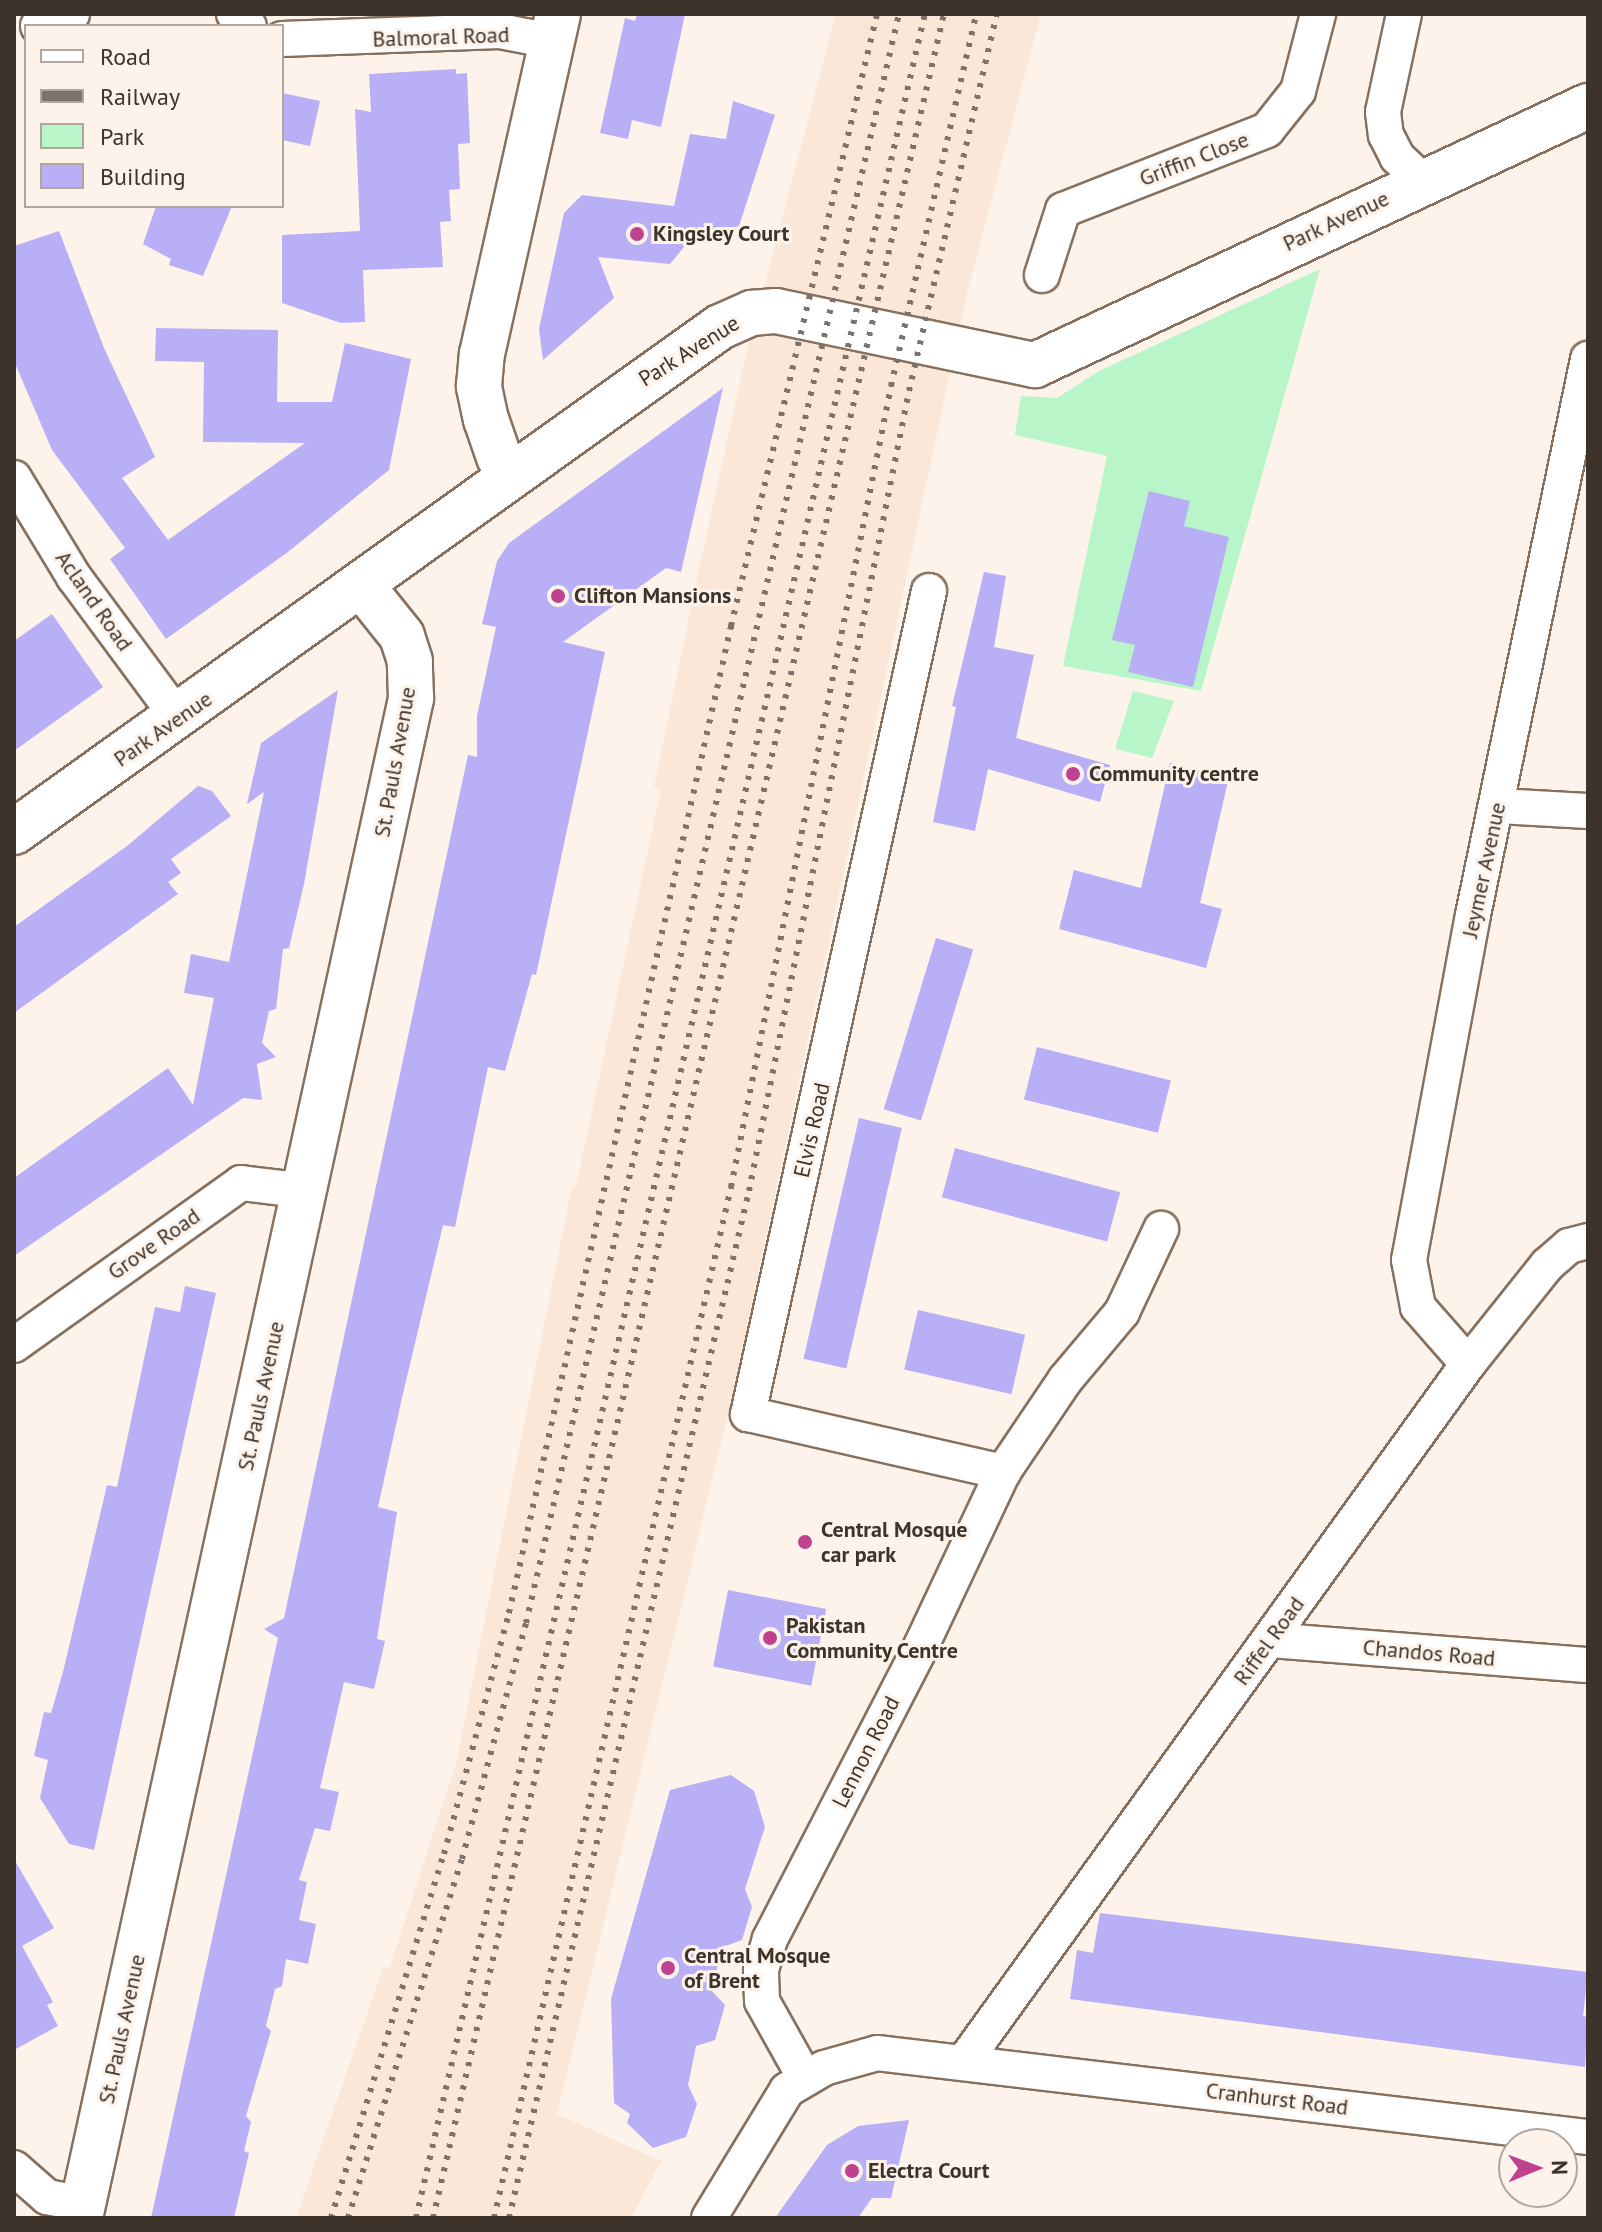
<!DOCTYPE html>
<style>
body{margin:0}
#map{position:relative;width:1602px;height:2232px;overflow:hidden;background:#fdf3ea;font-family:"PT Sans",sans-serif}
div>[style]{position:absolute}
.built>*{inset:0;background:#fbe7d7}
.green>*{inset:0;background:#b8f5c8}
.building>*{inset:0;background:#b8aff7;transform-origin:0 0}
.roads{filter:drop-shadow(2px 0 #87705e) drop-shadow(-2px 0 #87705e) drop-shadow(0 2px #87705e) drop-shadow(0 -2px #87705e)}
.minor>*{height:34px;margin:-17px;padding:0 17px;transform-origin:17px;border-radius:17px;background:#fff}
.tertiary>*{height:44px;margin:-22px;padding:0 22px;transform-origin:22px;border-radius:22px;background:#fff}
.rail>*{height:6px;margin-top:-3px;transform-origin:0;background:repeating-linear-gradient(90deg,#7d736b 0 4px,transparent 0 12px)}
.dots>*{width:22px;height:22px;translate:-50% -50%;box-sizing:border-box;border:4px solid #fdf3ea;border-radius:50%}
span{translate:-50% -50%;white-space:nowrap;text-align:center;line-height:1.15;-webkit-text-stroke:6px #fdf3ea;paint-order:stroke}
.street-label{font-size:22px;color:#3d332b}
.poi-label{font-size:22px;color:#3d332b;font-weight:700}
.left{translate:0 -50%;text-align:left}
.frame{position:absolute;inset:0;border:16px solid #3d332b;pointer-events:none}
.legend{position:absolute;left:24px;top:24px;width:260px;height:184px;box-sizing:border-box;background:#fdf3ea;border:2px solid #b0a69e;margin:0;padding:10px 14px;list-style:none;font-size:24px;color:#3d332b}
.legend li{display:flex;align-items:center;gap:16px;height:40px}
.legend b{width:40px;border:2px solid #b0a69e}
.north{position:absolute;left:1498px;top:2128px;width:80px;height:80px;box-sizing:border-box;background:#fdf3ea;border:2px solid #b0a69e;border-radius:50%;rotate:89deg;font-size:22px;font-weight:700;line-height:32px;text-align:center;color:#3d332b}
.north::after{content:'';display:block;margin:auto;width:28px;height:36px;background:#c0428f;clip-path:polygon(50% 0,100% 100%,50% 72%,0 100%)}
</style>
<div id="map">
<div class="built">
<i style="clip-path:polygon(836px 14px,1041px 14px,967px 293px,727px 1419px,557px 2114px,661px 2161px,631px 2218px,296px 2218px,383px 1968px,390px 1967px,456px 1763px,572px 1186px,576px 1186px,661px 789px,654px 787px,696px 583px,745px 359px)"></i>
</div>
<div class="green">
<i style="clip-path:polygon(1320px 269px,1201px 691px,1063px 666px,1107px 456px,1015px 435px,1021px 396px,1057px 398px,1099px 371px)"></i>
<i style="clip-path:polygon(1133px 691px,1174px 701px,1152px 758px,1115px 749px)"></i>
</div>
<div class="building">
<i style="clip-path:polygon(637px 14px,685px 14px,661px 127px,632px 120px,628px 139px,600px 133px,625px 18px,635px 21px)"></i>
<i style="clip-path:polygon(456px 69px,456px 74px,467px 73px,470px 143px,458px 144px,460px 189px,449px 190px,451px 221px,440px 222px,443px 267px,363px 270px,365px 322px,341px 323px,282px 303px,282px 235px,360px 231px,355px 109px,371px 112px,369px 74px)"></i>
<i style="clip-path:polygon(282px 93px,320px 101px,310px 146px,282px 140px)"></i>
<i style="clip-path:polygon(733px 101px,775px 115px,739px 226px,689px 241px,670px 264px,598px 257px,614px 298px,543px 360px,539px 329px,564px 213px,582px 195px,674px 206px,690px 134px,726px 139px)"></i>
<i style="clip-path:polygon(156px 206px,232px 206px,203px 276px,169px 265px,171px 259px,143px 244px)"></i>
<i style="clip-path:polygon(59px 231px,104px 348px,155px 457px,122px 478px,168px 540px,305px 443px,203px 442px,204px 362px,155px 361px,156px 328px,278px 330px,277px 402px,332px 402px,345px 343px,411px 359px,389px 470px,288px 552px,166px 639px,110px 559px,125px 548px,52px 450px,14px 361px,14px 246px)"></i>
<i style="clip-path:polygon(723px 388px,681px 572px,666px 568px,563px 642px,605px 652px,536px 975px,532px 974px,505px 1071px,488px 1067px,455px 1227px,443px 1225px,402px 1398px,378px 1507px,397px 1512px,377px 1639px,385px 1641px,374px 1689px,344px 1682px,320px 1788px,339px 1792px,330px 1831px,315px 1828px,299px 1880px,307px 1882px,299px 1920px,316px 1924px,308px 1964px,286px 1959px,282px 1986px,275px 1989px,266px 2026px,271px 2031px,246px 2116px,251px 2122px,244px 2151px,249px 2153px,234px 2218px,151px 2218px,278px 1638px,264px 1629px,284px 1618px,468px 755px,477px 757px,477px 716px,496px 627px,482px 624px,497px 561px,509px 543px)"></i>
<i style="clip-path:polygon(1149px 491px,1190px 501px,1184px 526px,1229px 537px,1193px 687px,1128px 672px,1135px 645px,1112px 640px)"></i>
<i style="clip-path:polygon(984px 572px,1006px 576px,994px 647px,1034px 655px,1016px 738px,1110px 765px,1100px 802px,988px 769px,975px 831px,933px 822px,956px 707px,952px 706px)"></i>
<i style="clip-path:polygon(52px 614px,103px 687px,14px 751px,14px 641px)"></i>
<i style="clip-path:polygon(338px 690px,304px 884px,289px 948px,283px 949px,276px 1009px,269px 1011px,262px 1043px,276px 1057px,257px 1064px,262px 1100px,243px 1098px,14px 1256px,14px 1178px,168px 1068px,193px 1105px,214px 998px,184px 993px,191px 954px,229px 962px,264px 792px,247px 804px,261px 743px)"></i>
<i style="clip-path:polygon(1170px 763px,1229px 777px,1200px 903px,1222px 909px,1206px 968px,1059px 929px,1074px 870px,1141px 888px)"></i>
<i style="clip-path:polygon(198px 786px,212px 791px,231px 816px,171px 859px,181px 873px,168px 882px,178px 894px,14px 1013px,14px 927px,127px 846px)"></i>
<i style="left:936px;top:938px;width:39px;height:179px;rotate:17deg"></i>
<i style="left:1037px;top:1047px;width:138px;height:54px;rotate:14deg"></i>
<i style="left:859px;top:1118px;width:44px;height:247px;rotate:13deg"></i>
<i style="left:955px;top:1148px;width:171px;height:51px;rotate:15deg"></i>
<i style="clip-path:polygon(185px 1286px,216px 1293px,94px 1850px,69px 1844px,40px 1798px,48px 1760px,34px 1756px,44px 1712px,51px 1713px,63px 1672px,107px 1485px,117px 1487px,155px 1307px,180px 1312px)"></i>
<i style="left:918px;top:1310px;width:110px;height:61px;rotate:13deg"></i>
<i style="left:728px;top:1590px;width:100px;height:78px;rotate:11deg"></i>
<i style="clip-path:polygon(731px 1775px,754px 1791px,765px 1827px,745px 1889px,752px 1907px,742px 1940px,723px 1947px,711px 1990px,725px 2005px,715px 2040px,696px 2046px,688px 2085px,697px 2104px,686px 2137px,653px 2148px,627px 2123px,630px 2114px,614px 2103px,611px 1999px,670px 1790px)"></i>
<i style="clip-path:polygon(14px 1859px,54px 1928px,22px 1946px,53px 2002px,47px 2005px,58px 2026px,14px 2050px)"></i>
<i style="clip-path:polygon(1100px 1913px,1588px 1972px,1583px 2016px,1588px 2017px,1585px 2067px,1070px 1999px,1077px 1950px,1093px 1953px)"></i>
<i style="clip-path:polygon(909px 2120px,891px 2198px,872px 2198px,858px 2218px,775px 2218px,827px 2145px,858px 2126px)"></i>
</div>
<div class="roads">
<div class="minor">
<i style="left:234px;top:14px;width:19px;rotate:39deg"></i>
<i style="left:1404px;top:14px;width:100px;rotate:102.1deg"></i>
<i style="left:1383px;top:112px;width:23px;rotate:83deg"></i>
<i style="left:1386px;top:135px;width:25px;rotate:63deg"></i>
<i style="left:1397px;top:157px;width:35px;rotate:43deg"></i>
<i style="left:38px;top:26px;width:36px;rotate:-19deg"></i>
<i style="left:282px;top:39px;width:218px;rotate:-2.1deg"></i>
<i style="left:500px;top:31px;width:52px;rotate:11.1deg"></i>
<i style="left:1042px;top:275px;width:68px;rotate:-72.1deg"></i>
<i style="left:1063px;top:210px;width:219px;rotate:-21.4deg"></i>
<i style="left:1267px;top:130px;width:50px;rotate:-51.5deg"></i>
<i style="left:1298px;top:91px;width:80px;rotate:-75.4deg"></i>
<i style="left:14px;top:478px;width:116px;rotate:58.8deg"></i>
<i style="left:74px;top:577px;width:177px;rotate:53.5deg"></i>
<i style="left:929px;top:591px;width:843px;rotate:102.4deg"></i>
<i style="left:748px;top:1414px;width:262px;rotate:12.8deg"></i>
<i style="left:1498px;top:806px;width:90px;rotate:3.2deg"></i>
<i style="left:14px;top:1345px;width:279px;rotate:-35.5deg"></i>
<i style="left:241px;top:1183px;width:65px;rotate:7deg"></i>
<i style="left:1468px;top:1364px;width:76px;rotate:-131.3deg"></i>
<i style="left:1418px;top:1307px;width:48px;rotate:-100.8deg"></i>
<i style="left:1409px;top:1260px;width:351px;rotate:-79.5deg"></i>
<i style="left:1473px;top:915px;width:568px;rotate:-78.31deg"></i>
<i style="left:1269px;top:1640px;width:320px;rotate:4.5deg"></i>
<i style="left:966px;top:2059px;width:857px;rotate:-54.16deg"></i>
<i style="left:1468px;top:1364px;width:127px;rotate:-51.4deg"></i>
<i style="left:1547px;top:1265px;width:29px;rotate:-41deg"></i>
<i style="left:1569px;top:1246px;width:20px;rotate:-15deg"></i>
<i style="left:805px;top:2078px;width:88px;rotate:-119.2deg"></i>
<i style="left:762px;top:2001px;width:31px;rotate:-92deg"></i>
<i style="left:761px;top:1970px;width:32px;rotate:-74deg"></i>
<i style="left:770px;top:1939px;width:332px;rotate:-62.7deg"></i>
<i style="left:922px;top:1644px;width:190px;rotate:-64.8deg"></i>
<i style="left:1003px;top:1472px;width:111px;rotate:-56deg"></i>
<i style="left:1065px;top:1380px;width:89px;rotate:-50deg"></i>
<i style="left:1122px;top:1312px;width:92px;rotate:-64.8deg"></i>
<i style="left:14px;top:2168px;width:44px;rotate:41.3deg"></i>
<i style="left:47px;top:2197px;width:37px;rotate:11deg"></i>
<i style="left:709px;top:2218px;width:150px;rotate:-58.6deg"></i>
<i style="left:787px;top:2090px;width:43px;rotate:-30.7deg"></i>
<i style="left:824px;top:2068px;width:55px;rotate:-15.8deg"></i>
<i style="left:877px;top:2053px;width:716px;rotate:6.74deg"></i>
</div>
<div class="tertiary">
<i style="left:512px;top:474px;width:21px;rotate:-127deg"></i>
<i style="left:499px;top:457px;width:39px;rotate:-109deg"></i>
<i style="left:486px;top:420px;width:35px;rotate:-102deg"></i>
<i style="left:479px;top:386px;width:32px;rotate:-85deg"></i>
<i style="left:482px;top:354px;width:348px;rotate:-77.4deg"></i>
<i style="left:14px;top:832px;width:868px;rotate:-35.58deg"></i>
<i style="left:720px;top:327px;width:35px;rotate:-24deg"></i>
<i style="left:752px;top:313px;width:24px;rotate:-5deg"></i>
<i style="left:776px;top:311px;width:265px;rotate:11.8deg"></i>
<i style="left:1035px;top:365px;width:611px;rotate:-25.1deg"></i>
<i style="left:80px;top:2218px;width:1556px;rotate:-77.71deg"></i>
<i style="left:411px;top:698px;width:37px;rotate:-92deg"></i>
<i style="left:410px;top:661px;width:26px;rotate:-108deg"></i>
<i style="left:402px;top:636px;width:64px;rotate:-128.7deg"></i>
</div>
</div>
<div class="rail">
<i style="left:331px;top:2218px;width:381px;rotate:-72.8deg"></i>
<i style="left:444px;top:1854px;width:250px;rotate:-74.9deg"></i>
<i style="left:509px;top:1613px;width:1012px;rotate:-77.32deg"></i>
<i style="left:731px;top:626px;width:629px;rotate:-76.58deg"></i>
<i style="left:348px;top:2218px;width:377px;rotate:-72.4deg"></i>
<i style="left:462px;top:1859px;width:245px;rotate:-74.8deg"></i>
<i style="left:526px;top:1623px;width:1652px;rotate:-76.95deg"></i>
<i style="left:416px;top:2218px;width:2262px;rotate:-77deg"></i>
<i style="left:433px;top:2218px;width:2262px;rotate:-76.95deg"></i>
<i style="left:494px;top:2218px;width:1058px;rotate:-77.05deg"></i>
<i style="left:731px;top:1187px;width:817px;rotate:-78.7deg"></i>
<i style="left:891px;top:386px;width:382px;rotate:-77.1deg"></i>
<i style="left:509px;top:2218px;width:1055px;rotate:-76.85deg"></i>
<i style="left:749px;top:1191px;width:816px;rotate:-78.69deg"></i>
<i style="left:909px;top:391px;width:387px;rotate:-76.9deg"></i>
</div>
<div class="dots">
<i style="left:637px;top:234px;background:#c0428f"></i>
<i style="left:558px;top:596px;background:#c0428f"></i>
<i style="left:1073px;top:774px;background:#c0428f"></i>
<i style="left:805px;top:1542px;background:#c0428f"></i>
<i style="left:770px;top:1638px;background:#c0428f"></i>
<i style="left:668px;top:1968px;background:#c0428f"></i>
<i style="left:852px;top:2171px;background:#c0428f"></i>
</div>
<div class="street-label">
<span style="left:441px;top:37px;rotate:-2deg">Balmoral Road</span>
<span style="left:1194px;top:159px;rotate:-21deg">Griffin Close</span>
<span style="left:1336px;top:221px;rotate:-25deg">Park Avenue</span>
<span style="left:689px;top:351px;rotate:-32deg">Park Avenue</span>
<span style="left:94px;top:601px;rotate:55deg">Acland Road</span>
<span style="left:163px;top:729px;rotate:-35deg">Park Avenue</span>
<span style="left:395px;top:762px;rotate:-80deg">St. Pauls Avenue</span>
<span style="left:1484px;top:870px;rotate:-78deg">Jeymer Avenue</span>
<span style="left:812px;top:1130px;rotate:-77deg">Elvis Road</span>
<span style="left:154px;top:1244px;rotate:-35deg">Grove Road</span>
<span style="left:261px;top:1396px;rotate:-78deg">St. Pauls Avenue</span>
<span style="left:1269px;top:1641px;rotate:-54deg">Riffel Road</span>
<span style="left:1429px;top:1653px;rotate:5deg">Chandos Road</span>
<span style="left:866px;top:1752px;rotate:-63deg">Lennon Road</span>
<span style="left:122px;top:2029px;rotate:-78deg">St. Pauls Avenue</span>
<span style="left:1277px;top:2099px;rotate:7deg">Cranhurst Road</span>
</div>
<div class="poi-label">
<span class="left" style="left:653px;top:234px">Kingsley Court</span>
<span class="left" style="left:574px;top:596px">Clifton Mansions</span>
<span class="left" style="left:1089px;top:774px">Community centre</span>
<span class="left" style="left:821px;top:1542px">Central Mosque<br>car park</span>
<span class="left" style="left:786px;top:1638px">Pakistan<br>Community Centre</span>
<span class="left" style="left:684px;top:1968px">Central Mosque<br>of Brent</span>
<span class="left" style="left:868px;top:2171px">Electra Court</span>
</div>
<div class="frame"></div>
<ul class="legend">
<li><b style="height:10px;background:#fff"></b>Road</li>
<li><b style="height:10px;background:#7d736b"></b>Railway</li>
<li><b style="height:22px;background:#b8f5c8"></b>Park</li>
<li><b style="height:22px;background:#b8aff7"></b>Building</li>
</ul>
<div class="north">N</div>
</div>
